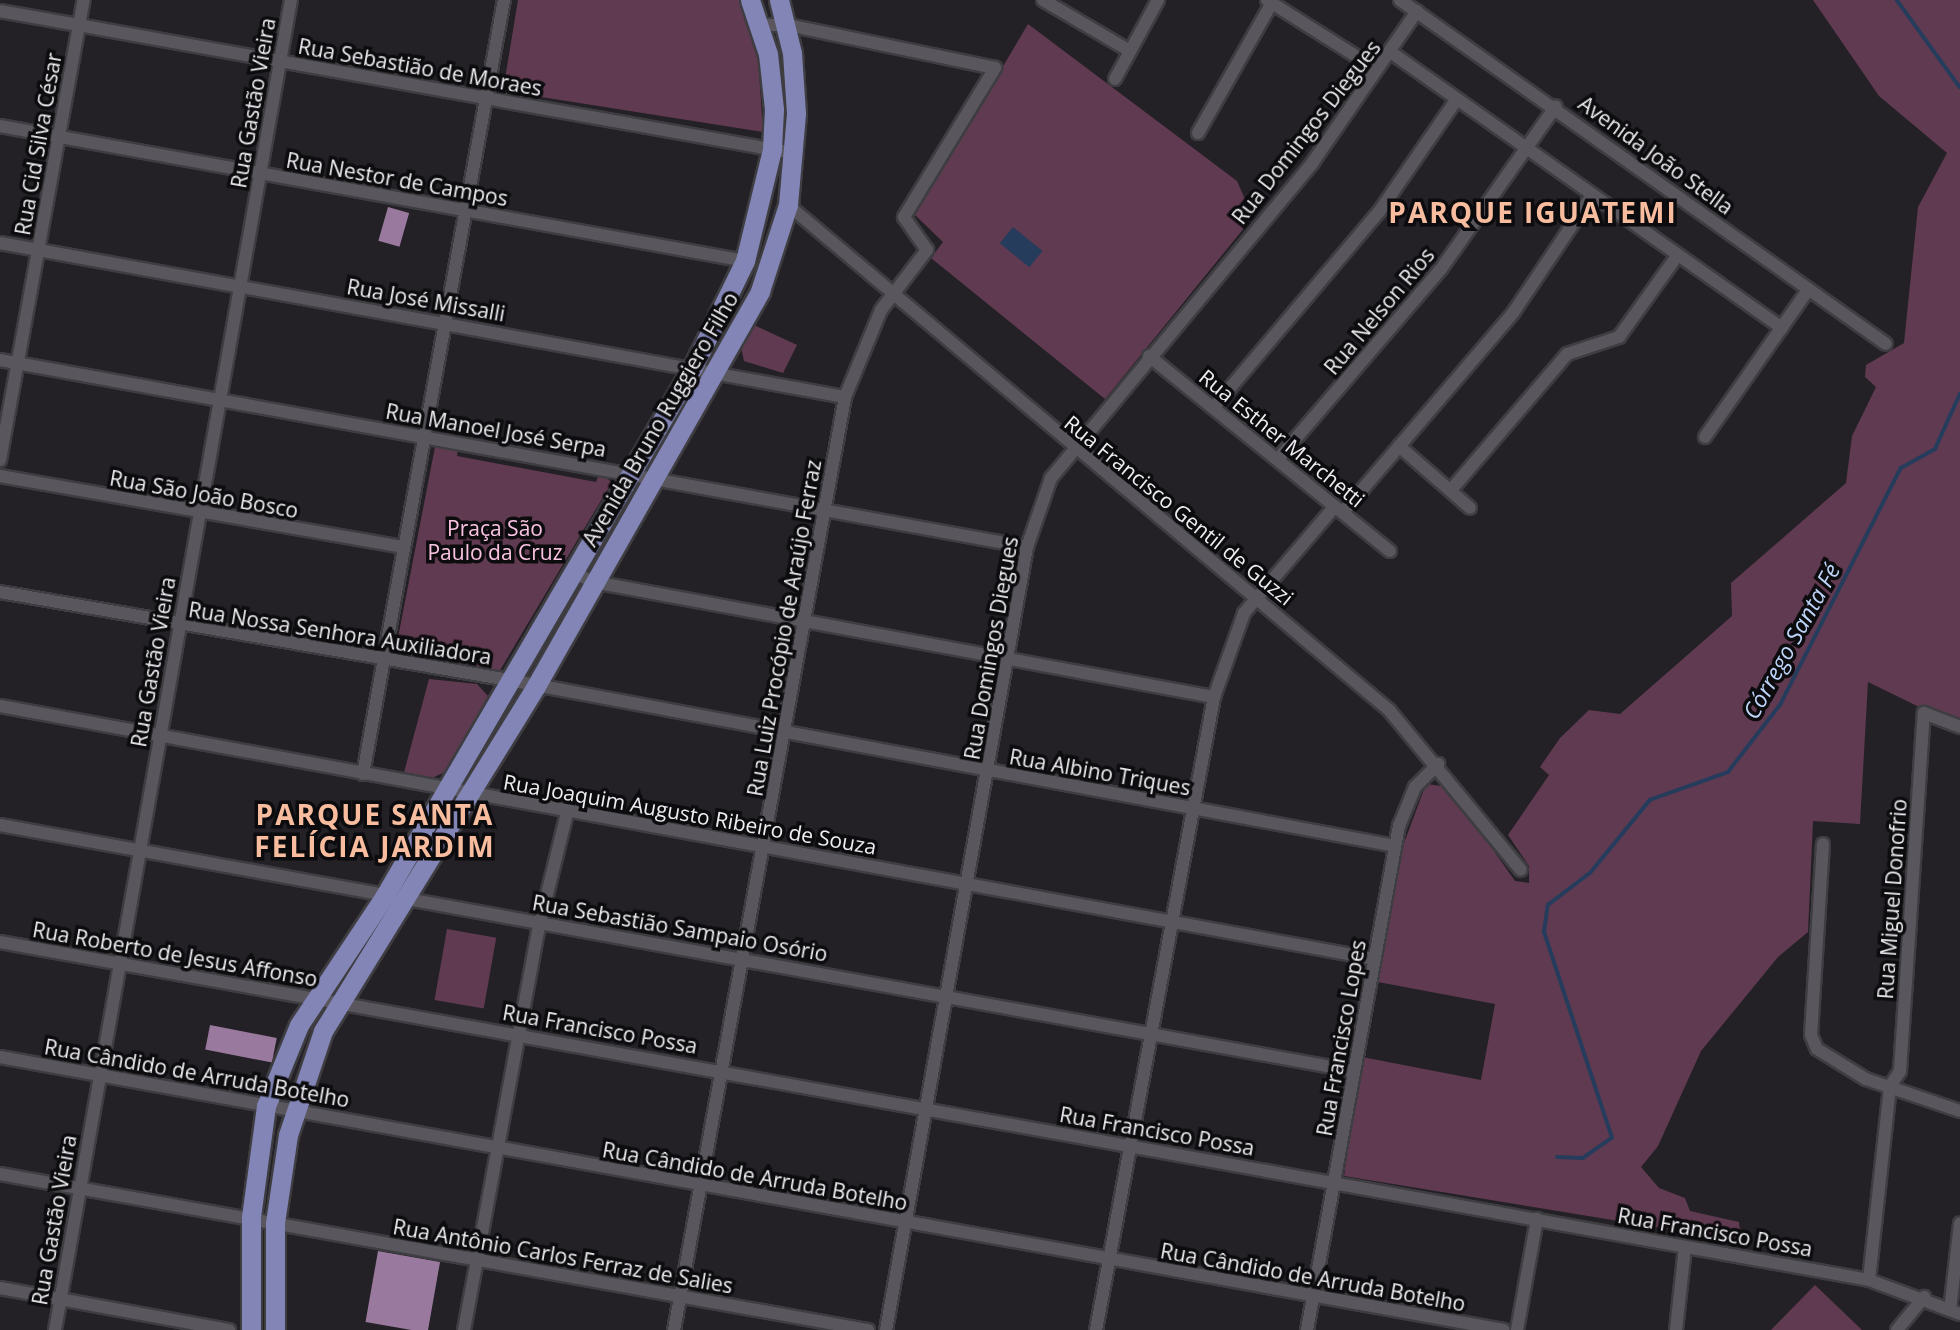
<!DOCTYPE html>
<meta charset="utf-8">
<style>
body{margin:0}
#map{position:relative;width:1960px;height:1330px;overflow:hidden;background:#232126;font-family:"Open Sans",sans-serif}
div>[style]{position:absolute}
.green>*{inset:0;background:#603a50;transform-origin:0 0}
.water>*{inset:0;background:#263c5c;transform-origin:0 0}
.stream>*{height:3.5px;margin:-1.75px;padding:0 1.75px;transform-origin:1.75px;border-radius:1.75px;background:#263c5c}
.building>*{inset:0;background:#99799d;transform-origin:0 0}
.roads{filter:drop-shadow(2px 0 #3e3d41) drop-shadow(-2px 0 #3e3d41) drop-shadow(0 2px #3e3d41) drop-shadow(0 -2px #3e3d41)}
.street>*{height:12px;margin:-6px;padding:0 6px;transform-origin:6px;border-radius:6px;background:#59575d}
.primary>*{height:19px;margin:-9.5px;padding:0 9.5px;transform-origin:9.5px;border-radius:9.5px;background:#8285b6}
span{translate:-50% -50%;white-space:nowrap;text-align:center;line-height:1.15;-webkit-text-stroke:7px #0c0b0e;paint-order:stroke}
.street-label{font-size:21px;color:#efedf1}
.park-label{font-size:21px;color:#fac3e2}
.water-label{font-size:23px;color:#bdd5f9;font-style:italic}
.district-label{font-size:28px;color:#f8bd9f;font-weight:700;letter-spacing:2px}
</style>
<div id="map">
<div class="green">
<i style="clip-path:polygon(518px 0,741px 0,757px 40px,763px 132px,503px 91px)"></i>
<i style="clip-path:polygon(1813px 0,1960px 0,1960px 727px,1868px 682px,1860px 824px,1813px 821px,1808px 932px,1778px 957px,1701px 1051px,1658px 1146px,1641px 1167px,1659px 1188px,1685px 1198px,1690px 1211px,1739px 1222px,1741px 1241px,1344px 1176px,1362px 1057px,1481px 1080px,1495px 1004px,1378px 982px,1404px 843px,1426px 784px,1449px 787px,1515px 881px,1529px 883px,1529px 866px,1508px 835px,1549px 775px,1540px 767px,1560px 738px,1589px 710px,1620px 714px,1732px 616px,1731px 583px,1846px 483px,1852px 436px,1876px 387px,1865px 377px,1866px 365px,1904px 343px,1918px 207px,1947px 153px,1879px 96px)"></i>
<i style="clip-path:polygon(1028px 24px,1237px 181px,1253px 217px,1105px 399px,931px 258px,943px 242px,915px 215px)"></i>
<i style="clip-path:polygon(754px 325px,797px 345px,783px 373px,744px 361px,741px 347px)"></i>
<i style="clip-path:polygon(435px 447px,458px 448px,457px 456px,596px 482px,599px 474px,612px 482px,499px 672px,412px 660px,396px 648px)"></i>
<i style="clip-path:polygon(429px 679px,477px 684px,488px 696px,447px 771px,430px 779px,403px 776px)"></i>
<i style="left:447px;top:929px;width:50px;height:72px;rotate:10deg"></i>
<i style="clip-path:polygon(1815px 1285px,1862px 1330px,1771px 1330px)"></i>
</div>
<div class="water">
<i style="left:1013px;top:227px;width:38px;height:21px;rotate:39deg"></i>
</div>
<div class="stream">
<i style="left:1897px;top:0;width:107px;rotate:54.1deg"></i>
<i style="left:1557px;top:1157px;width:26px;rotate:2deg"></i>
<i style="left:1583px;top:1158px;width:35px;rotate:-35deg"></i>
<i style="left:1612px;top:1138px;width:217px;rotate:-108.3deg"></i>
<i style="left:1544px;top:932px;width:27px;rotate:-82deg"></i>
<i style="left:1548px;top:905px;width:53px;rotate:-37.3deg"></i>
<i style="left:1590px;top:873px;width:94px;rotate:-50.6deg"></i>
<i style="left:1650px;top:800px;width:83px;rotate:-19.7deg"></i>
<i style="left:1728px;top:772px;width:85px;rotate:-52.2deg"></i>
<i style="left:1780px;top:705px;width:266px;rotate:-63deg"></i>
<i style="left:1901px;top:468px;width:39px;rotate:-29deg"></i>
<i style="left:1935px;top:449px;width:60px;rotate:-65.6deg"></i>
</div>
<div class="building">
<i style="left:388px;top:207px;width:22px;height:35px;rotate:16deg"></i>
<i style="left:210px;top:1025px;width:68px;height:25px;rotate:11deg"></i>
<i style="left:378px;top:1251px;width:63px;height:72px;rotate:10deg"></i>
</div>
<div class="roads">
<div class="street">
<i style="left:1043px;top:0;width:101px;rotate:30.4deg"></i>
<i style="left:1267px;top:0;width:128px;rotate:32.2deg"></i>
<i style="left:1400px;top:0;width:595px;rotate:35.29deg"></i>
<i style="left:0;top:11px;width:805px;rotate:10.16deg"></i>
<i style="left:1392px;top:53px;width:477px;rotate:35.2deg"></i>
<i style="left:1115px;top:79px;width:90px;rotate:-61.4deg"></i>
<i style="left:0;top:126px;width:757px;rotate:10.27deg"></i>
<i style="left:1198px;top:133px;width:150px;rotate:-60.4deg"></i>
<i style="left:788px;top:205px;width:785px;rotate:40.04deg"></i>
<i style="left:1389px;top:710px;width:207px;rotate:50.5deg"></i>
<i style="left:0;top:243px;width:859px;rotate:10.33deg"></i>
<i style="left:1149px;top:356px;width:310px;rotate:39deg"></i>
<i style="left:0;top:360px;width:1044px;rotate:10.32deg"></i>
<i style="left:1214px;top:407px;width:255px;rotate:-49.8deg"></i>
<i style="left:1379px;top:212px;width:134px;rotate:-55.4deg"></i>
<i style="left:1705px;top:437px;width:179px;rotate:-55deg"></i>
<i style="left:1399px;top:446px;width:94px;rotate:41.1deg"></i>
<i style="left:1279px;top:458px;width:249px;rotate:-49.4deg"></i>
<i style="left:1441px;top:269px;width:199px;rotate:-54.8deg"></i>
<i style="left:0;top:460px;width:468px;rotate:-79.7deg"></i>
<i style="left:0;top:476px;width:407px;rotate:10deg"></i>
<i style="left:1451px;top:490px;width:179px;rotate:-49.5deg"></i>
<i style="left:1567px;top:354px;width:55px;rotate:-18.1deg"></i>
<i style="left:1619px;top:337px;width:100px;rotate:-54.4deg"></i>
<i style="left:1343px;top:512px;width:262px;rotate:-49.5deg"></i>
<i style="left:1513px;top:313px;width:140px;rotate:-56.1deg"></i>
<i style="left:571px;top:572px;width:25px;rotate:23deg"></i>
<i style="left:594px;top:582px;width:631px;rotate:10.51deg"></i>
<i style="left:0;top:592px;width:517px;rotate:9.81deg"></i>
<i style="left:509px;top:680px;width:901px;rotate:10.61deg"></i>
<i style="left:0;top:706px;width:1398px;rotate:10.43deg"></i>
<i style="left:363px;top:774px;width:787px;rotate:-79.68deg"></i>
<i style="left:0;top:825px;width:1375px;rotate:10.3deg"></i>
<i style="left:1823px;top:844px;width:191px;rotate:93.6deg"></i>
<i style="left:1811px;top:1035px;width:15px;rotate:67deg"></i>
<i style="left:1817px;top:1049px;width:57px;rotate:31.5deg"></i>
<i style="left:1866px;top:1079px;width:99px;rotate:18.8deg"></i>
<i style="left:0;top:942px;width:1899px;rotate:10.25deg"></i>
<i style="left:1869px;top:1280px;width:97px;rotate:20.5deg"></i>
<i style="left:0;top:1057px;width:1528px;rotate:10.29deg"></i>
<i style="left:0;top:1174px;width:882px;rotate:10.19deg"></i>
<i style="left:1869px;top:1280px;width:195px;rotate:-83.8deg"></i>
<i style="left:1890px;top:1086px;width:18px;rotate:-56deg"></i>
<i style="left:1900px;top:1071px;width:359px;rotate:-86.2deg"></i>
<i style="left:1924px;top:713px;width:39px;rotate:21deg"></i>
<i style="left:0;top:1288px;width:233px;rotate:10.4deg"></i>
<i style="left:1950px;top:1310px;width:87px;rotate:-83.4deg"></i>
<i style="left:55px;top:1330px;width:1351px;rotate:-79.94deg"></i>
<i style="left:464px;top:1330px;width:406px;rotate:-79.5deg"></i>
<i style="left:538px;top:931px;width:122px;rotate:-76.2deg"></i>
<i style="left:674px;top:1330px;width:949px;rotate:-79.61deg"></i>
<i style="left:845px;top:397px;width:94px;rotate:-67.5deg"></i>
<i style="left:881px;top:310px;width:76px;rotate:-52.5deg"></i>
<i style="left:927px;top:250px;width:40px;rotate:-124.9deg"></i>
<i style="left:904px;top:217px;width:175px;rotate:-58.6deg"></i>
<i style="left:995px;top:68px;width:211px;rotate:-168.3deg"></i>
<i style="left:788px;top:25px;width:27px;rotate:180deg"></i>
<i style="left:886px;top:1330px;width:796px;rotate:-79.79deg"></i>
<i style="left:1027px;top:547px;width:73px;rotate:-70.8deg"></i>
<i style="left:1051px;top:478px;width:410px;rotate:-50.3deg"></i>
<i style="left:1313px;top:162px;width:183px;rotate:-55.4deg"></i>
<i style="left:1096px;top:1330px;width:644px;rotate:-79.44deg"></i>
<i style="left:1214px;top:697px;width:89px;rotate:-70.3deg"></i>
<i style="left:1244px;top:613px;width:140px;rotate:-49.6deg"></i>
<i style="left:1307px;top:1330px;width:512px;rotate:-79.66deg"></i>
<i style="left:1399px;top:826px;width:42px;rotate:-67.7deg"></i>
<i style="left:1415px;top:787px;width:33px;rotate:-45deg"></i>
<i style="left:1517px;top:1330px;width:113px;rotate:-79.8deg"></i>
<i style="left:1676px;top:1330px;width:83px;rotate:-83.8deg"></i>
<i style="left:1897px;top:1330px;width:43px;rotate:-50.7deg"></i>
</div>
<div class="primary">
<i style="left:251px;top:1330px;width:113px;rotate:-90deg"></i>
<i style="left:251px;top:1217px;width:112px;rotate:-82.3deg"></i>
<i style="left:266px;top:1106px;width:87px;rotate:-67.8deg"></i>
<i style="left:299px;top:1025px;width:154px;rotate:-56.4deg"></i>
<i style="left:384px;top:897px;width:613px;rotate:-59.76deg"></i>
<i style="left:693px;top:367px;width:118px;rotate:-63.9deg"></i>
<i style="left:745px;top:261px;width:115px;rotate:-76.4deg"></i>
<i style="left:772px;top:149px;width:40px;rotate:-87.1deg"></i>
<i style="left:774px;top:109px;width:55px;rotate:-96.2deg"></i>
<i style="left:768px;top:54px;width:57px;rotate:-108.4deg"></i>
<i style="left:275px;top:1330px;width:107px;rotate:-90deg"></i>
<i style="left:275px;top:1223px;width:89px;rotate:-81.6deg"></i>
<i style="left:288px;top:1135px;width:110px;rotate:-71.4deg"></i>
<i style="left:323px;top:1031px;width:405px;rotate:-58.3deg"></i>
<i style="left:536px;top:686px;width:454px;rotate:-60.4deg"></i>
<i style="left:760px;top:291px;width:90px;rotate:-72deg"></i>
<i style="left:788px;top:205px;width:92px;rotate:-85deg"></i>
<i style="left:796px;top:113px;width:60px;rotate:-93.8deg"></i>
<i style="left:792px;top:53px;width:55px;rotate:-103.8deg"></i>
</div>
</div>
<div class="street-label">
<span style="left:420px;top:67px;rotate:10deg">Rua Sebastião de Moraes</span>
<span style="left:253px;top:103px;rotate:-80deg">Rua Gastão Vieira</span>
<span style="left:1306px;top:132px;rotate:-52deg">Rua Domingos Diegues</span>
<span style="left:38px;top:144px;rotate:-80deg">Rua Cid Silva César</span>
<span style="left:1656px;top:155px;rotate:36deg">Avenida João Stella</span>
<span style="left:397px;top:179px;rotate:10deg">Rua Nestor de Campos</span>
<span style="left:426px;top:300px;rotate:10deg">Rua José Missalli</span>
<span style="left:1379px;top:311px;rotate:-50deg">Rua Nelson Rios</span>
<span style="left:660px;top:419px;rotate:-60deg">Avenida Bruno Ruggiero Filho</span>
<span style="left:496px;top:430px;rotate:10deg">Rua Manoel José Serpa</span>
<span style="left:1282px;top:438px;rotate:39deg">Rua Esther Marchetti</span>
<span style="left:204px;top:494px;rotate:10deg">Rua São João Bosco</span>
<span style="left:1179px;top:510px;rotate:39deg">Rua Francisco Gentil de Guzzi</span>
<span style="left:784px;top:628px;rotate:-80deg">Rua Luiz Procópio de Araújo Ferraz</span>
<span style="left:340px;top:633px;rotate:9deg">Rua Nossa Senhora Auxiliadora</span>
<span style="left:991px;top:648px;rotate:-80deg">Rua Domingos Diegues</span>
<span style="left:153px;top:662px;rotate:-80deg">Rua Gastão Vieira</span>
<span style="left:1100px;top:772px;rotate:10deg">Rua Albino Triques</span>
<span style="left:690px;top:814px;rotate:10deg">Rua Joaquim Augusto Ribeiro de Souza</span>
<span style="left:1892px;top:899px;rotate:-86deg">Rua Miguel Donofrio</span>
<span style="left:680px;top:928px;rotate:10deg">Rua Sebastião Sampaio Osório</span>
<span style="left:175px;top:954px;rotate:10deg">Rua Roberto de Jesus Affonso</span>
<span style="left:600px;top:1029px;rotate:10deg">Rua Francisco Possa</span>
<span style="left:1341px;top:1038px;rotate:-80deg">Rua Francisco Lopes</span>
<span style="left:197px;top:1073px;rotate:10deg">Rua Cândido de Arruda Botelho</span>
<span style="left:1157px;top:1131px;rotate:10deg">Rua Francisco Possa</span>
<span style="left:755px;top:1176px;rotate:10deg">Rua Cândido de Arruda Botelho</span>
<span style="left:54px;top:1220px;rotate:-80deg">Rua Gastão Vieira</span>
<span style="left:1715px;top:1232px;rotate:10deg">Rua Francisco Possa</span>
<span style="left:563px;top:1256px;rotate:10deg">Rua Antônio Carlos Ferraz de Salies</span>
<span style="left:1313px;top:1277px;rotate:10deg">Rua Cândido de Arruda Botelho</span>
</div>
<div class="park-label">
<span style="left:495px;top:540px">Praça São<br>Paulo da Cruz</span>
</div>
<div class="water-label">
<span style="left:1791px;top:641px;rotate:-61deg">Córrego Santa Fé</span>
</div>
<div class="district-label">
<span style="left:1533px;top:212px">PARQUE IGUATEMI</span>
<span style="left:375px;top:830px">PARQUE SANTA<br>FELÍCIA JARDIM</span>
</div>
</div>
